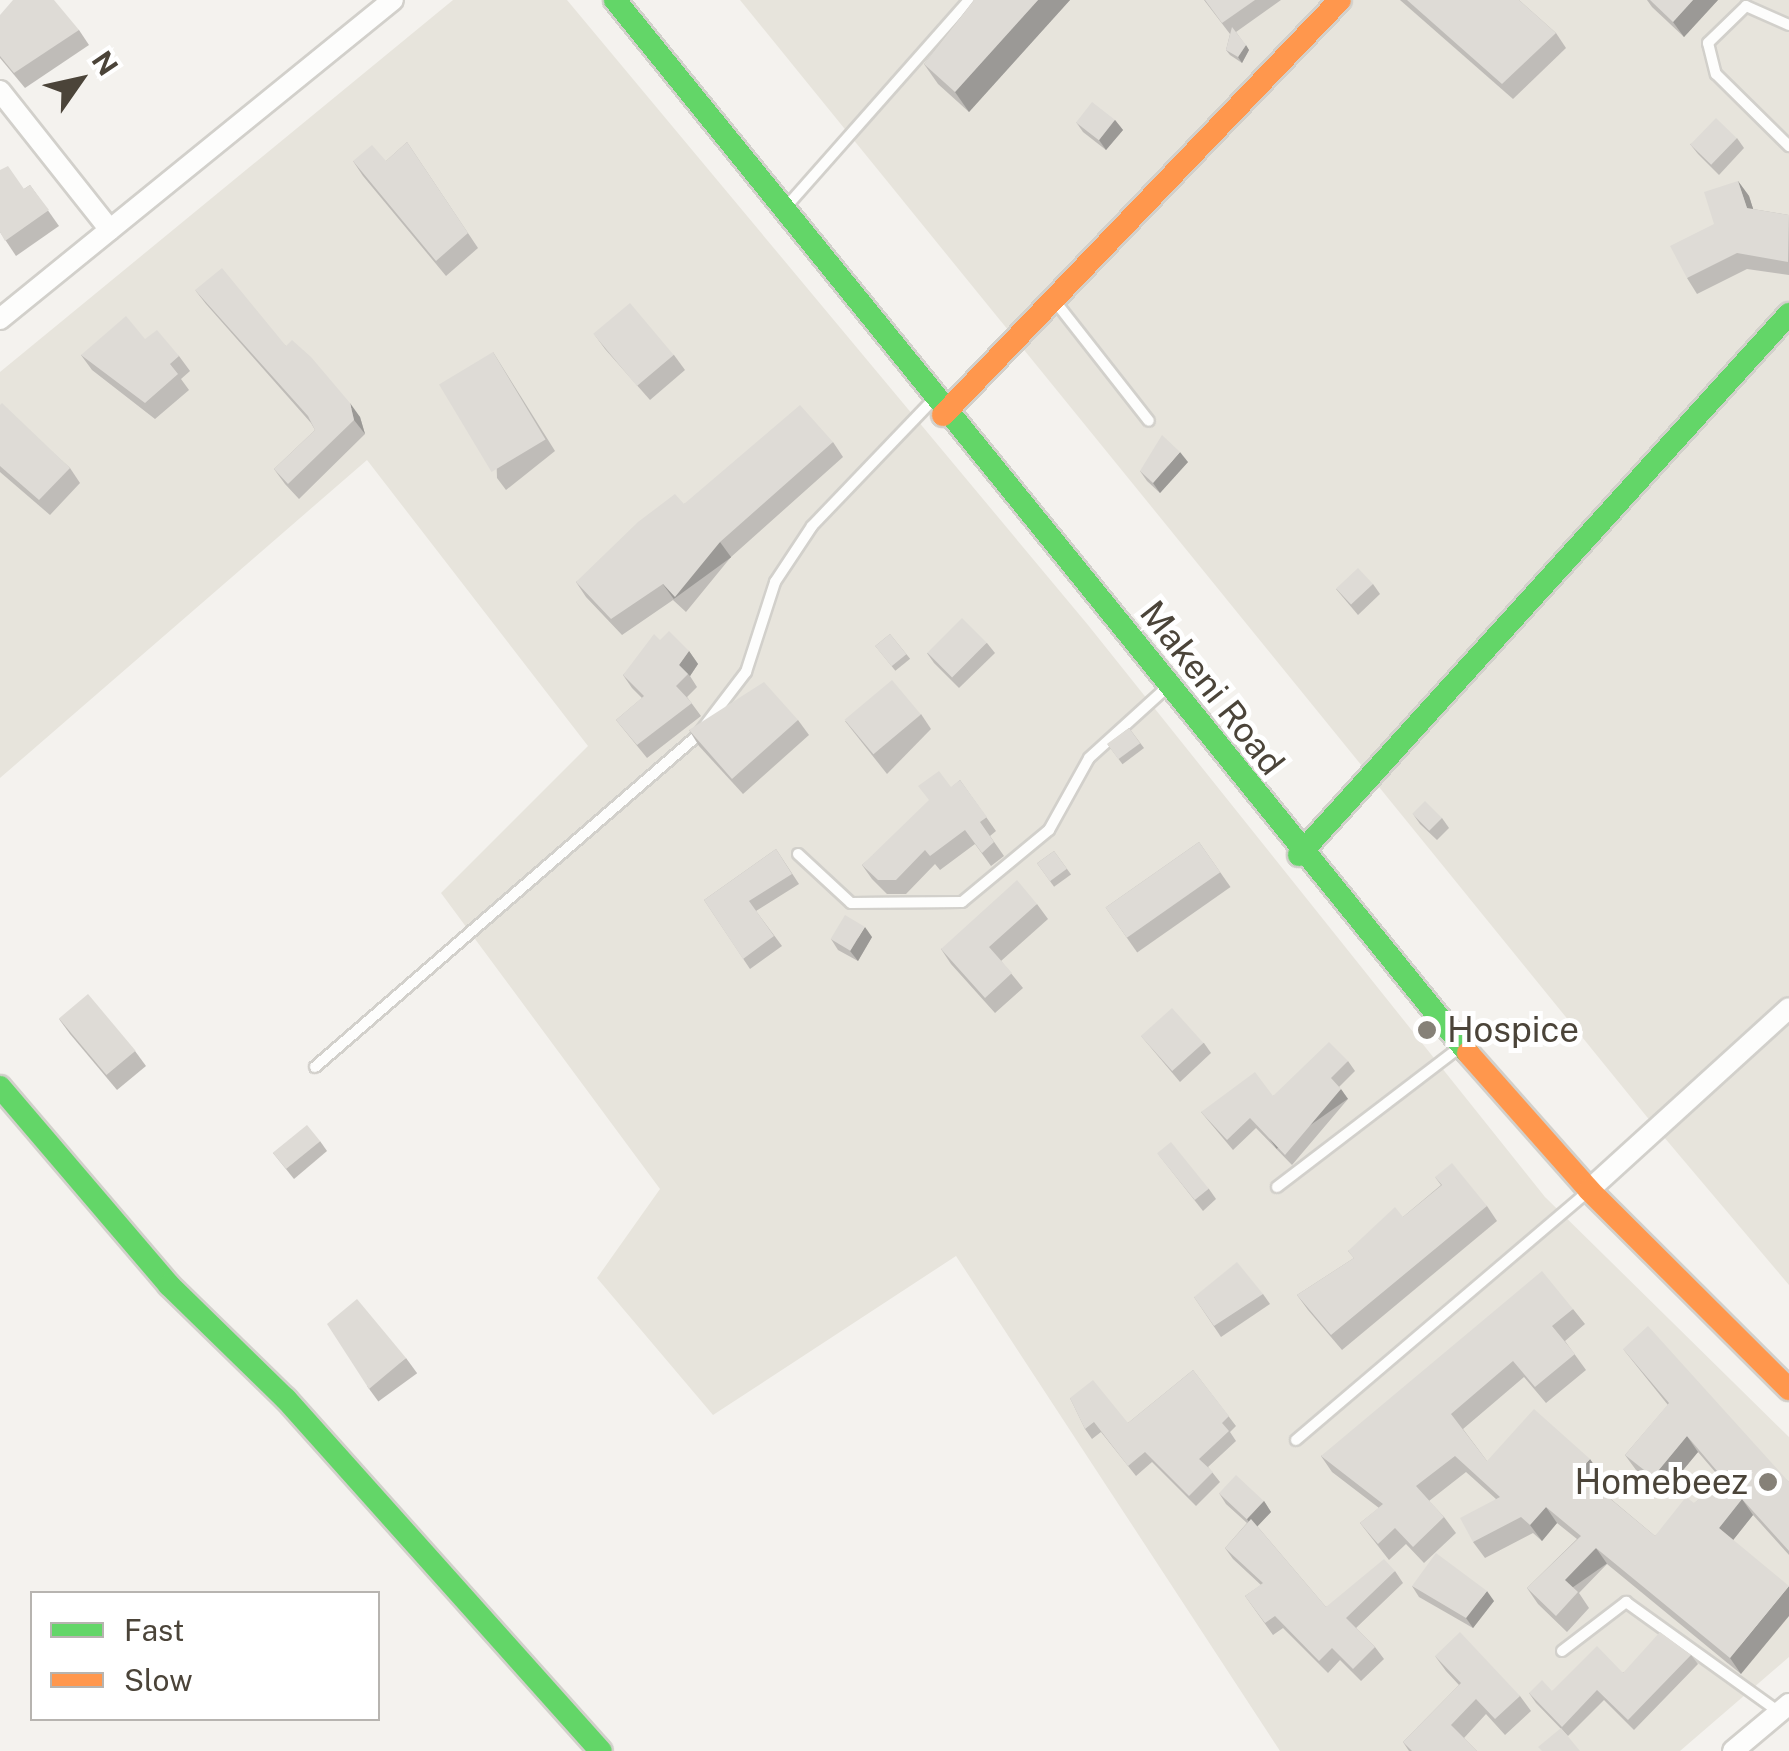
<!DOCTYPE html>
<style>
body{margin:0}
#map{position:relative;width:1789px;height:1751px;overflow:hidden;background:#f4f2ee;font-family:"Public Sans",sans-serif}
div>[style]{position:absolute}
.residential>*{inset:0;background:#e7e4dc}
.roads{filter:drop-shadow(2px 0 #d2d0cb) drop-shadow(-2px 0 #d2d0cb) drop-shadow(0 2px #d2d0cb) drop-shadow(0 -2px #d2d0cb)}
.lane>*{height:10px;margin:-5px;padding:0 5px;transform-origin:5px;border-radius:5px;background:#fdfdfc}
.street>*{height:20px;margin:-10px;padding:0 10px;transform-origin:10px;border-radius:10px;background:#fdfdfc}
.fast>*{height:22px;margin:-11px;padding:0 11px;transform-origin:11px;border-radius:11px;background:#63d668}
.slow>*{height:22px;margin:-11px;padding:0 11px;transform-origin:11px;border-radius:11px;background:#ff974d}
.wall>*{inset:0;background:#bfbcb8;transform-origin:0 0}
.shaded-wall>*{inset:0;background:#9b9996;transform-origin:0 0}
.building>*{inset:0;background:#dedbd6;transform-origin:0 0}
.dots>*{width:28px;height:28px;translate:-50% -50%;box-sizing:border-box;border:5px solid #fff;border-radius:50%}
span{translate:-50% -50%;white-space:nowrap;text-align:center;line-height:1.15;-webkit-text-stroke:10px #fff;paint-order:stroke}
.street-label{font-size:35px;color:#4b4439}
.poi-label{font-size:35px;color:#4b4439}
.left{translate:0 -50%;text-align:left}
.right{translate:-100% -50%;text-align:right}
.legend{position:absolute;left:30px;top:1591px;width:350px;height:130px;box-sizing:border-box;background:#fff;border:2px solid #b7b4b0;margin:0;padding:12px 18px;list-style:none;font-size:30px;color:#4b4439}
.legend li{display:flex;align-items:center;gap:20px;height:50px}
.legend b{width:50px;border:2px solid #b7b4b0}
.north{position:absolute;left:30px;top:30px;width:100px;height:100px;-webkit-text-stroke:8px #fff;paint-order:stroke;rotate:56deg;font-size:28px;font-weight:700;line-height:40px;text-align:center;color:#4b4439}
.north::after{content:'';display:block;margin:auto;width:35px;height:45px;background:#4b4439;clip-path:polygon(50% 0,100% 100%,50% 72%,0 100%)}
</style>
<div id="map">
<div class="residential">
<i style="clip-path:polygon(453px 0,567px 0,1088px 625px,1545px 1197px,1789px 1437px,1789px 1657px,1680px 1751px,1280px 1751px,956px 1256px,713px 1415px,597px 1278px,660px 1189px,441px 893px,588px 746px,367px 460px,0 778px,0 372px)"></i>
<i style="clip-path:polygon(740px 0,1789px 0,1789px 1285px,1647px 1117px)"></i>
</div>
<div class="roads">
<div class="lane">
<i style="left:1789px;top:25px;width:47px;rotate:-156.2deg"></i>
<i style="left:1746px;top:6px;width:53px;rotate:135.8deg"></i>
<i style="left:1708px;top:43px;width:32px;rotate:76deg"></i>
<i style="left:1716px;top:74px;width:103px;rotate:44.6deg"></i>
<i style="left:786px;top:207px;width:276px;rotate:-48.5deg"></i>
<i style="left:1058px;top:305px;width:147px;rotate:51.9deg"></i>
<i style="left:798px;top:854px;width:72px;rotate:42.8deg"></i>
<i style="left:851px;top:903px;width:111px;rotate:-0.5deg"></i>
<i style="left:962px;top:902px;width:113px;rotate:-39.6deg"></i>
<i style="left:1049px;top:830px;width:82px;rotate:-60.9deg"></i>
<i style="left:1089px;top:758px;width:103px;rotate:-42.2deg"></i>
<i style="left:315px;top:1067px;width:505px;rotate:-40.91deg"></i>
<i style="left:697px;top:736px;width:81px;rotate:-52.6deg"></i>
<i style="left:746px;top:672px;width:95px;rotate:-72.1deg"></i>
<i style="left:775px;top:582px;width:67px;rotate:-56.5deg"></i>
<i style="left:812px;top:526px;width:173px;rotate:-46.2deg"></i>
<i style="left:1277px;top:1187px;width:229px;rotate:-37.4deg"></i>
<i style="left:1296px;top:1440px;width:385px;rotate:-40.4deg"></i>
<i style="left:1562px;top:1651px;width:81px;rotate:-37.4deg"></i>
<i style="left:1626px;top:1602px;width:188px;rotate:35.7deg"></i>
</div>
<div class="street">
<i style="left:0;top:91px;width:177px;rotate:51.6deg"></i>
<i style="left:0;top:319px;width:506px;rotate:-39.07deg"></i>
<i style="left:1589px;top:1190px;width:270px;rotate:-42.3deg"></i>
<i style="left:1733px;top:1751px;width:73px;rotate:-40deg"></i>
</div>
<div class="fast">
<i style="left:615px;top:0;width:1355px;rotate:50.99deg"></i>
<i style="left:1299px;top:855px;width:730px;rotate:-47.83deg"></i>
<i style="left:0;top:1087px;width:260px;rotate:49.5deg"></i>
<i style="left:169px;top:1285px;width:163px;rotate:44.3deg"></i>
<i style="left:286px;top:1399px;width:472px;rotate:48.2deg"></i>
</div>
<div class="slow">
<i style="left:943px;top:415px;width:574px;rotate:-46.27deg"></i>
<i style="left:1468px;top:1053px;width:183px;rotate:48.5deg"></i>
<i style="left:1589px;top:1190px;width:282px;rotate:44.9deg"></i>
</div>
</div>
<div class="wall">
<i style="clip-path:polygon(974px 0,1070px 0,969px 112px,938px 84px,924px 64px)"></i>
<i style="clip-path:polygon(1204px 0,1281px 0,1236px 32px,1249px 50px,1242px 63px,1230px 55px,1226px 50px,1230px 34px)"></i>
<i style="clip-path:polygon(1400px 0,1519px 0,1556px 33px,1566px 48px,1513px 99px)"></i>
<i style="clip-path:polygon(1647px 0,1718px 0,1684px 37px,1652px 7px)"></i>
<i style="clip-path:polygon(0 15px,79px 30px,89px 45px,25px 88px,0 58px)"></i>
<i style="clip-path:polygon(1115px 120px,1123px 130px,1106px 150px,1083px 132px,1076px 122px)"></i>
<i style="clip-path:polygon(1737px 138px,1744px 148px,1719px 175px,1698px 154px,1690px 144px)"></i>
<i style="clip-path:polygon(407px 142px,478px 248px,446px 276px,363px 176px,353px 161px,386px 161px)"></i>
<i style="clip-path:polygon(1738px 181px,1749px 196px,1753px 209px,1789px 215px,1789px 275px,1747px 269px,1697px 294px,1687px 278px)"></i>
<i style="clip-path:polygon(30px 185px,59px 226px,16px 256px,0 232px,24px 189px)"></i>
<i style="clip-path:polygon(195px 290px,286px 346px,360px 417px,365px 434px,299px 499px,285px 484px,274px 469px,315px 430px,311px 423px,206px 304px)"></i>
<i style="clip-path:polygon(594px 334px,674px 355px,685px 370px,650px 400px,605px 349px)"></i>
<i style="clip-path:polygon(145px 339px,179px 356px,190px 371px,181px 379px,189px 390px,155px 419px,92px 370px,81px 355px)"></i>
<i style="clip-path:polygon(493px 352px,555px 451px,506px 490px,497px 478px)"></i>
<i style="clip-path:polygon(0 405px,70px 468px,80px 483px,50px 515px,0 472px)"></i>
<i style="clip-path:polygon(833px 442px,843px 457px,731px 557px,686px 612px,673px 600px,622px 635px,586px 597px,576px 582px,684px 504px)"></i>
<i style="clip-path:polygon(1188px 462px,1160px 493px,1147px 481px,1140px 471px)"></i>
<i style="clip-path:polygon(1373px 584px,1380px 594px,1358px 615px,1336px 589px)"></i>
<i style="left:890px;top:634px;width:32px;height:19px;rotate:51deg"></i>
<i style="clip-path:polygon(660px 640px,689px 651px,698px 664px,690px 676px,697px 687px,687px 697px,701px 716px,647px 758px,616px 720px,642px 698px,632px 688px,623px 675px)"></i>
<i style="clip-path:polygon(987px 643px,995px 653px,959px 688px,934px 663px,927px 653px)"></i>
<i style="clip-path:polygon(921px 714px,931px 729px,887px 774px,845px 721px)"></i>
<i style="clip-path:polygon(798px 720px,809px 735px,743px 794px,699px 746px,689px 730px)"></i>
<i style="left:1129px;top:728px;width:25px;height:27px;rotate:53deg"></i>
<i style="clip-path:polygon(960px 780px,996px 831px,990px 836px,1004px 856px,991px 866px,975px 844px,940px 870px,935px 864px,906px 894px,887px 894px,872px 879px,862px 865px)"></i>
<i style="clip-path:polygon(1413px 814px,1442px 818px,1449px 828px,1437px 840px,1420px 824px)"></i>
<i style="left:1199px;top:842px;width:55px;height:114px;rotate:55deg"></i>
<i style="clip-path:polygon(776px 849px,799px 884px,756px 911px,782px 946px,750px 969px,704px 900px)"></i>
<i style="left:1054px;top:851px;width:29px;height:21px;rotate:54deg"></i>
<i style="clip-path:polygon(1037px 904px,1048px 919px,1001px 961px,1023px 988px,995px 1013px,951px 964px,941px 949px)"></i>
<i style="clip-path:polygon(872px 937px,858px 961px,838px 950px,831px 939px)"></i>
<i style="clip-path:polygon(59px 1019px,135px 1051px,146px 1066px,117px 1090px,70px 1034px)"></i>
<i style="clip-path:polygon(1141px 1036px,1204px 1043px,1211px 1053px,1180px 1082px)"></i>
<i style="clip-path:polygon(1348px 1061px,1355px 1071px,1339px 1087px,1348px 1099px,1292px 1165px,1256px 1128px,1233px 1150px,1201px 1112px,1273px 1096px)"></i>
<i style="clip-path:polygon(320px 1141px,327px 1151px,294px 1179px,273px 1153px)"></i>
<i style="clip-path:polygon(1158px 1154px,1209px 1189px,1216px 1199px,1203px 1211px)"></i>
<i style="clip-path:polygon(1435px 1177px,1487px 1206px,1497px 1221px,1342px 1350px,1308px 1310px,1297px 1295px,1354px 1258px,1348px 1251px,1403px 1217px,1441px 1185px)"></i>
<i style="clip-path:polygon(1263px 1294px,1270px 1304px,1221px 1337px,1194px 1297px)"></i>
<i style="clip-path:polygon(1573px 1309px,1585px 1324px,1565px 1341px,1586px 1370px,1546px 1403px,1524px 1377px,1463px 1429px,1487px 1461px,1601px 1475px,1593px 1484px,1655px 1536px,1722px 1480px,1698px 1452px,1664px 1493px,1636px 1470px,1625px 1455px,1668px 1405px,1623px 1349px,1789px 1482px,1789px 1555px,1753px 1515px,1733px 1540px,1741px 1674px,1607px 1564px,1579px 1593px,1589px 1608px,1567px 1632px,1538px 1604px,1527px 1588px,1577px 1539px,1557px 1523px,1542px 1541px,1533px 1533px,1485px 1558px,1473px 1542px,1496px 1499px,1466px 1472px,1429px 1501px,1444px 1517px,1456px 1533px,1424px 1563px,1406px 1544px,1389px 1560px,1360px 1523px,1379px 1508px,1332px 1472px,1321px 1456px)"></i>
<i style="left:406px;top:1358px;width:19px;height:48px;rotate:54deg"></i>
<i style="clip-path:polygon(1193px 1370px,1236px 1426px,1230px 1432px,1236px 1441px,1208px 1467px,1220px 1482px,1196px 1506px,1152px 1462px,1136px 1476px,1101px 1432px,1092px 1439px,1085px 1429px,1070px 1398px,1128px 1423px)"></i>
<i style="clip-path:polygon(1219px 1493px,1264px 1501px,1271px 1512px,1257px 1526px,1326px 1607px,1395px 1571px,1403px 1583px,1356px 1628px,1375px 1647px,1384px 1659px,1361px 1681px,1340px 1660px,1328px 1673px,1283px 1628px,1273px 1635px,1245px 1596px,1261px 1585px,1233px 1559px,1225px 1548px,1247px 1523px,1226px 1504px)"></i>
<i style="clip-path:polygon(1412px 1586px,1494px 1601px,1473px 1628px,1419px 1597px)"></i>
<i style="clip-path:polygon(1691px 1655px,1698px 1664px,1634px 1730px,1604px 1700px,1568px 1736px,1536px 1703px,1529px 1693px,1552px 1691px)"></i>
<i style="clip-path:polygon(1435px 1656px,1520px 1696px,1531px 1711px,1505px 1735px,1486px 1714px,1464px 1738px,1477px 1751px,1409px 1751px,1403px 1742px,1459px 1685px,1446px 1671px)"></i>
</div>
<div class="shaded-wall">
<i style="clip-path:polygon(1038px 0,1070px 0,969px 112px,955px 92px)"></i>
<i style="clip-path:polygon(1693px 0,1718px 0,1684px 37px,1673px 22px)"></i>
<i style="clip-path:polygon(1246px 45px,1249px 50px,1242px 63px,1238px 57px)"></i>
<i style="clip-path:polygon(1115px 120px,1123px 130px,1106px 150px,1099px 140px)"></i>
<i style="clip-path:polygon(1738px 181px,1749px 196px,1758px 224px,1747px 208px)"></i>
<i style="clip-path:polygon(350px 403px,360px 417px,365px 434px,354px 420px)"></i>
<i style="clip-path:polygon(1180px 452px,1188px 462px,1160px 493px,1153px 483px)"></i>
<i style="left:720px;top:542px;width:19px;height:71px;rotate:54deg"></i>
<i style="clip-path:polygon(689px 651px,698px 664px,690px 676px,679px 665px)"></i>
<i style="clip-path:polygon(865px 927px,872px 937px,858px 961px,850px 951px)"></i>
<i style="left:1341px;top:1089px;width:12px;height:87px;rotate:55deg"></i>
<i style="clip-path:polygon(1687px 1436px,1698px 1452px,1664px 1493px,1653px 1477px)"></i>
<i style="clip-path:polygon(1590px 1459px,1601px 1475px,1589px 1488px,1578px 1472px)"></i>
<i style="clip-path:polygon(1742px 1499px,1753px 1515px,1730px 1544px,1719px 1528px)"></i>
<i style="clip-path:polygon(1264px 1501px,1271px 1512px,1254px 1530px,1247px 1519px)"></i>
<i style="clip-path:polygon(1546px 1507px,1557px 1523px,1542px 1541px,1530px 1525px)"></i>
<i style="left:1596px;top:1548px;width:19px;height:45px;rotate:55deg"></i>
<i style="clip-path:polygon(1789px 1586px,1789px 1616px,1741px 1674px,1730px 1658px)"></i>
<i style="clip-path:polygon(1487px 1591px,1494px 1601px,1473px 1628px,1466px 1618px)"></i>
</div>
<div class="building">
<i style="clip-path:polygon(13px 0,54px 0,79px 30px,14px 73px,0 56px,0 15px)"></i>
<i style="clip-path:polygon(974px 0,1038px 0,955px 92px,924px 64px)"></i>
<i style="clip-path:polygon(1205px 0,1255px 0,1222px 23px)"></i>
<i style="clip-path:polygon(1407px 0,1519px 0,1556px 33px,1502px 84px)"></i>
<i style="clip-path:polygon(1650px 0,1693px 0,1673px 22px)"></i>
<i style="clip-path:polygon(1232px 27px,1246px 45px,1238px 57px,1226px 50px)"></i>
<i style="left:1092px;top:102px;width:29px;height:26px;rotate:38deg"></i>
<i style="left:1716px;top:118px;width:29px;height:37px;rotate:44deg"></i>
<i style="clip-path:polygon(407px 142px,468px 233px,436px 261px,353px 161px,372px 145px,386px 161px)"></i>
<i style="clip-path:polygon(8px 166px,24px 189px,30px 185px,49px 210px,5px 241px,0 232px,0 170px)"></i>
<i style="clip-path:polygon(1738px 181px,1747px 208px,1789px 215px,1788px 262px,1737px 253px,1687px 278px,1670px 246px,1714px 224px,1704px 192px)"></i>
<i style="clip-path:polygon(222px 268px,286px 346px,292px 340px,311px 357px,350px 403px,354px 420px,288px 484px,274px 469px,315px 430px,308px 416px,195px 290px)"></i>
<i style="left:630px;top:303px;width:68px;height:48px;rotate:50deg"></i>
<i style="clip-path:polygon(126px 316px,145px 339px,157px 330px,179px 356px,170px 364px,178px 374px,145px 403px,81px 355px)"></i>
<i style="left:493px;top:352px;width:102px;height:63px;rotate:59deg"></i>
<i style="clip-path:polygon(2px 403px,70px 468px,39px 500px,0 466px,0 405px)"></i>
<i style="clip-path:polygon(800px 405px,833px 442px,720px 542px,675px 597px,663px 584px,611px 619px,576px 582px,638px 522px,675px 494px,684px 504px)"></i>
<i style="clip-path:polygon(1162px 435px,1180px 452px,1153px 483px,1140px 471px)"></i>
<i style="left:1358px;top:568px;width:22px;height:30px;rotate:47deg"></i>
<i style="left:962px;top:618px;width:35px;height:49px;rotate:45deg"></i>
<i style="clip-path:polygon(669px 631px,689px 651px,679px 665px,688px 674px,676px 686px,692px 703px,637px 745px,616px 720px,644px 696px,623px 675px,654px 634px,660px 640px)"></i>
<i style="left:890px;top:634px;width:26px;height:19px;rotate:51deg"></i>
<i style="left:892px;top:680px;width:45px;height:62px;rotate:50deg"></i>
<i style="clip-path:polygon(764px 682px,798px 720px,732px 779px,689px 730px)"></i>
<i style="left:1129px;top:728px;width:19px;height:27px;rotate:54deg"></i>
<i style="clip-path:polygon(939px 771px,951px 787px,960px 780px,987px 817px,980px 822px,994px 842px,982px 853px,965px 830px,930px 856px,925px 850px,896px 880px,878px 880px,862px 865px,929px 800px,918px 786px)"></i>
<i style="left:1425px;top:801px;width:24px;height:18px;rotate:45deg"></i>
<i style="left:1199px;top:842px;width:37px;height:114px;rotate:55deg"></i>
<i style="clip-path:polygon(776px 849px,792px 874px,749px 901px,774px 936px,743px 959px,704px 900px)"></i>
<i style="left:1054px;top:851px;width:22px;height:21px;rotate:54deg"></i>
<i style="clip-path:polygon(1017px 880px,1037px 904px,989px 947px,1012px 973px,985px 998px,941px 949px)"></i>
<i style="left:845px;top:915px;width:23px;height:28px;rotate:31deg"></i>
<i style="left:88px;top:994px;width:74px;height:38px;rotate:50deg"></i>
<i style="left:1172px;top:1008px;width:47px;height:42px;rotate:48deg"></i>
<i style="clip-path:polygon(1329px 1042px,1348px 1061px,1331px 1078px,1341px 1089px,1285px 1155px,1250px 1118px,1227px 1140px,1201px 1112px,1255px 1072px,1273px 1096px)"></i>
<i style="left:307px;top:1125px;width:21px;height:44px;rotate:51deg"></i>
<i style="left:1171px;top:1142px;width:60px;height:18px;rotate:51deg"></i>
<i style="clip-path:polygon(1452px 1163px,1487px 1206px,1331px 1335px,1297px 1295px,1354px 1258px,1348px 1251px,1395px 1207px,1403px 1217px,1442px 1185px,1435px 1177px)"></i>
<i style="clip-path:polygon(1237px 1262px,1263px 1294px,1214px 1326px,1194px 1297px)"></i>
<i style="clip-path:polygon(1542px 1271px,1573px 1309px,1552px 1326px,1575px 1354px,1535px 1387px,1513px 1361px,1451px 1414px,1487px 1461px,1534px 1409px,1590px 1459px,1578px 1472px,1655px 1536px,1686px 1497px,1694px 1503px,1723px 1478px,1687px 1436px,1653px 1477px,1625px 1455px,1669px 1403px,1623px 1349px,1648px 1326px,1789px 1482px,1789px 1551px,1742px 1499px,1719px 1528px,1789px 1586px,1730px 1658px,1596px 1548px,1565px 1580px,1578px 1592px,1556px 1616px,1527px 1588px,1581px 1536px,1546px 1507px,1530px 1525px,1521px 1517px,1473px 1542px,1460px 1518px,1500px 1497px,1455px 1456px,1416px 1486px,1444px 1517px,1413px 1547px,1395px 1528px,1378px 1544px,1360px 1523px,1383px 1504px,1321px 1456px)"></i>
<i style="clip-path:polygon(357px 1299px,406px 1358px,369px 1389px,327px 1324px)"></i>
<i style="clip-path:polygon(1193px 1370px,1229px 1416px,1222px 1423px,1229px 1431px,1199px 1459px,1213px 1472px,1189px 1496px,1145px 1452px,1128px 1466px,1094px 1422px,1085px 1429px,1070px 1398px,1093px 1380px,1128px 1423px)"></i>
<i style="left:1236px;top:1475px;width:38px;height:25px;rotate:43deg"></i>
<i style="clip-path:polygon(1251px 1519px,1326px 1607px,1384px 1559px,1395px 1571px,1346px 1618px,1375px 1647px,1353px 1669px,1332px 1648px,1319px 1661px,1275px 1616px,1265px 1623px,1245px 1596px,1263px 1583px,1225px 1548px)"></i>
<i style="clip-path:polygon(1436px 1553px,1487px 1591px,1466px 1618px,1412px 1586px)"></i>
<i style="clip-path:polygon(1460px 1632px,1520px 1696px,1495px 1719px,1476px 1699px,1451px 1725px,1477px 1751px,1412px 1751px,1403px 1742px,1461px 1683px,1435px 1656px)"></i>
<i style="clip-path:polygon(1660px 1632px,1691px 1655px,1628px 1720px,1597px 1690px,1562px 1727px,1529px 1693px,1542px 1680px,1552px 1691px,1597px 1646px,1623px 1673px)"></i>
<i style="clip-path:polygon(1561px 1728px,1580px 1751px,1542px 1751px,1538px 1747px)"></i>
</div>
<div class="dots">
<i style="left:1427px;top:1030px;background:#868178"></i>
<i style="left:1768px;top:1482px;background:#868178"></i>
</div>
<div class="street-label">
<span style="left:1212px;top:688px;rotate:52deg">Makeni Road</span>
</div>
<div class="poi-label">
<span class="left" style="left:1447px;top:1030px">Hospice</span>
<span class="right" style="left:1748px;top:1482px">Homebeez</span>
</div>
<ul class="legend">
<li><b style="height:12px;background:#63d668"></b>Fast</li>
<li><b style="height:12px;background:#ff974d"></b>Slow</li>
</ul>
<div class="north">N</div>
</div>
